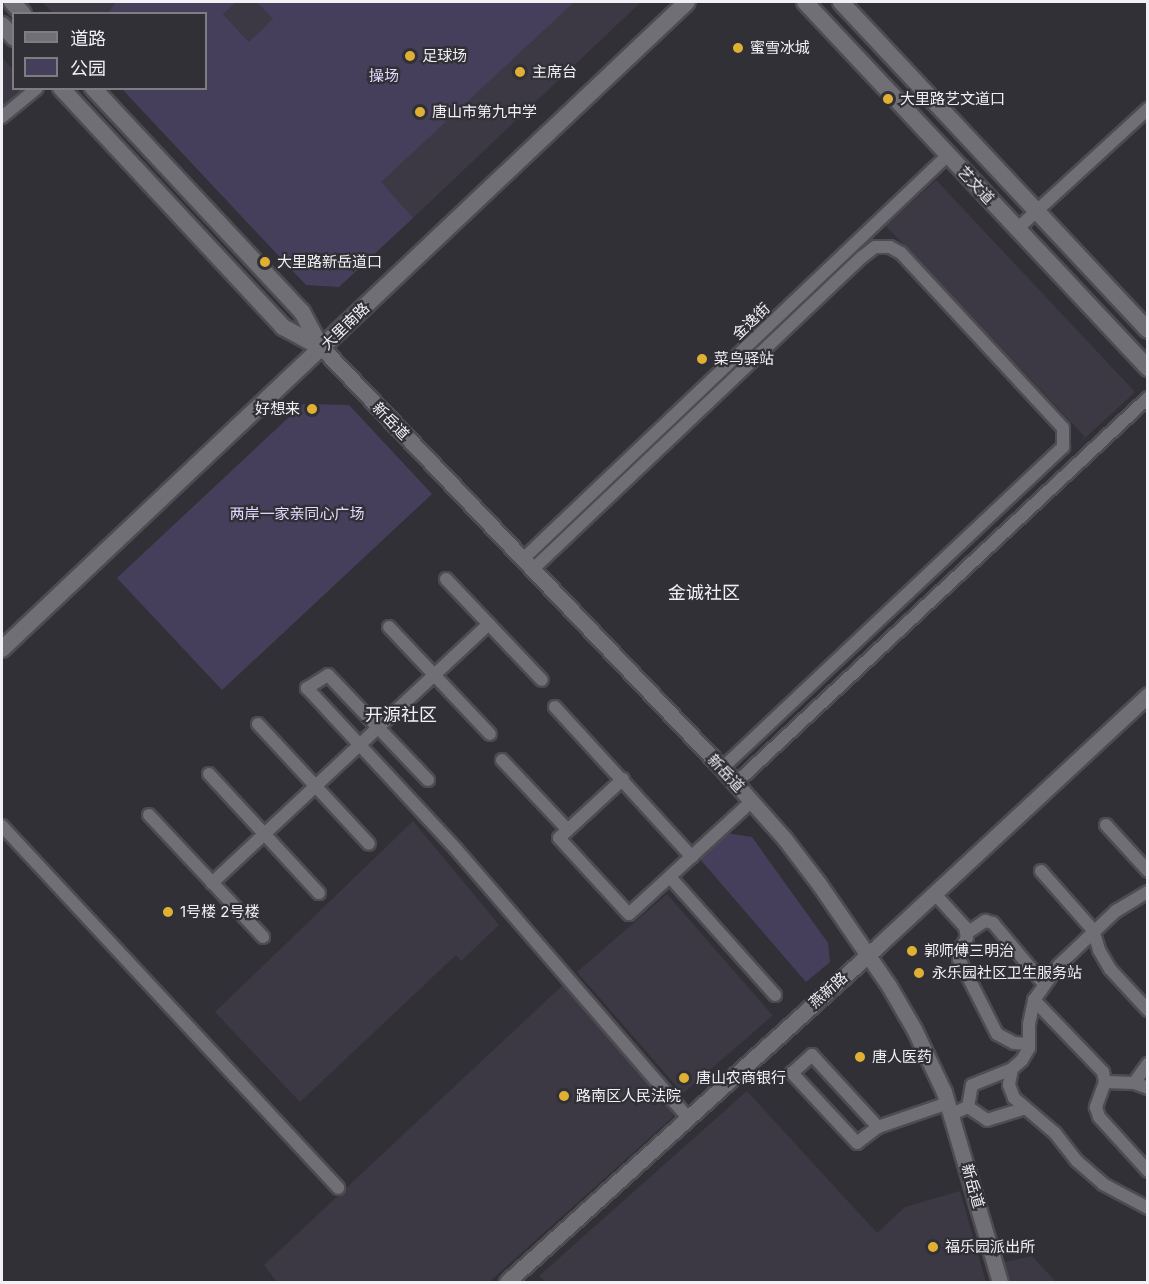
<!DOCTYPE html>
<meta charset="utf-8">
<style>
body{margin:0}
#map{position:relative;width:1149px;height:1284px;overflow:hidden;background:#313036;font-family:Inter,"Noto Sans SC",sans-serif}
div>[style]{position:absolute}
.built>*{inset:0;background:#3c3945;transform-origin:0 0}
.green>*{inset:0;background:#463f5b}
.roads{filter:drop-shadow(2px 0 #4d4c51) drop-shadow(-2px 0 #4d4c51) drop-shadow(0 2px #4d4c51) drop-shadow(0 -2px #4d4c51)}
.minor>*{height:12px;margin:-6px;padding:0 6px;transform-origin:6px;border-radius:6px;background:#706f76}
.tertiary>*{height:15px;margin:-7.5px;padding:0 7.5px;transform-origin:7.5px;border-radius:7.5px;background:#706f76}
.secondary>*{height:16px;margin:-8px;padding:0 8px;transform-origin:8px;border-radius:8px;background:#706f76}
.dots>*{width:16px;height:16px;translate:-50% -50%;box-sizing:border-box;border:3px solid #313036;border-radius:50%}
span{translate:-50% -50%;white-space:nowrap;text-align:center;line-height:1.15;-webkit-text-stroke:4.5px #313036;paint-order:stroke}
.poi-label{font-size:15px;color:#f1f0f4}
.left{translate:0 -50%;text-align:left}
.right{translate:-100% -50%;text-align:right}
.park-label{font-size:15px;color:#e3daff}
.street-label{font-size:15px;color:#f1f0f4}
.quarter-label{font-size:18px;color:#f1f0f4}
.frame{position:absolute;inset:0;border:3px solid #f1f0f4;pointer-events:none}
.legend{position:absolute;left:12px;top:12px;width:195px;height:78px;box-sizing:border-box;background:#313036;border:2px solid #7e7d82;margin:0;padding:8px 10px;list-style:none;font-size:18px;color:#f1f0f4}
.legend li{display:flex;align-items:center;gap:12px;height:30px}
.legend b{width:30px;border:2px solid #7e7d82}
</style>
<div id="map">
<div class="built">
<i style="clip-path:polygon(42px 2px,116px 2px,108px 14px,53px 13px)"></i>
<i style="clip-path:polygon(236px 2px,641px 2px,413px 218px,223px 14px)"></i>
<i style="clip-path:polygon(2px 57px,13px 70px,14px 88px,25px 89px,2px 107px)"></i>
<i style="clip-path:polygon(936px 180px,1135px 392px,1071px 451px,1085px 437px,886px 226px)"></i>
<i style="clip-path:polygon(413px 821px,499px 925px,461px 961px,456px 955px,300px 1102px,215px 1012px)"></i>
<i style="left:667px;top:894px;width:161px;height:119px;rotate:49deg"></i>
<i style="clip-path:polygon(565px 983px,672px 1107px,673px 1117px,489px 1282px,277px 1282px,264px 1265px)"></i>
<i style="clip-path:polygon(747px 1091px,877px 1233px,905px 1207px,960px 1191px,986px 1282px,546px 1282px,539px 1276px)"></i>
<i style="clip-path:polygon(1032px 1256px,1056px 1282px,1010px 1282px,1004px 1262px)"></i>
</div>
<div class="green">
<i style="clip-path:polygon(116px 2px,236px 2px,223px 14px,249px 42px,273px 19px,257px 2px,574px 2px,381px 182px,413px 218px,339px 287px,306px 285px,122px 89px,206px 88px,206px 14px,108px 13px)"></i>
<i style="clip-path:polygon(303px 404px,349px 405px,432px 494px,222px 690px,117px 578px)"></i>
<i style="clip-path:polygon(726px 833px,752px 837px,828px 943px,830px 962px,806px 982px,699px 858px)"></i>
</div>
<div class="roads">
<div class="minor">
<i style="left:2px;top:117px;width:45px;rotate:-39.6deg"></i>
<i style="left:1017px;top:229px;width:178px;rotate:-42.5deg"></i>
<i style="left:523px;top:559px;width:586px;rotate:-43.55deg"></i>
<i style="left:533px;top:569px;width:453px;rotate:-43.5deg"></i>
<i style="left:862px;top:257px;width:16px;rotate:-38deg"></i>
<i style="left:875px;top:247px;width:15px"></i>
<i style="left:890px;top:247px;width:13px;rotate:29deg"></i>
<i style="left:901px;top:253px;width:238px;rotate:47.2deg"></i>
<i style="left:1063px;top:428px;width:19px;rotate:90deg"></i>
<i style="left:1063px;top:447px;width:468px;rotate:136.7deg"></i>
<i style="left:446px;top:579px;width:139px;rotate:46.5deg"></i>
<i style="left:389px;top:627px;width:147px;rotate:46.7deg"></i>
<i style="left:555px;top:707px;width:203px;rotate:47.6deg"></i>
<i style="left:258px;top:724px;width:163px;rotate:47.2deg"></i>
<i style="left:502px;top:760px;width:96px;rotate:46.7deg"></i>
<i style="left:209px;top:774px;width:162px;rotate:47.3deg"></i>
<i style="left:623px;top:779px;width:87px;rotate:137.3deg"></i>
<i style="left:559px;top:838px;width:103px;rotate:47.4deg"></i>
<i style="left:629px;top:914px;width:167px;rotate:-42.6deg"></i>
<i style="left:428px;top:780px;width:145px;rotate:-133.6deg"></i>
<i style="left:328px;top:675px;width:25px;rotate:148deg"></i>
<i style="left:307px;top:688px;width:219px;rotate:47.2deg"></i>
<i style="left:456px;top:849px;width:354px;rotate:49.2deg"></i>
<i style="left:736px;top:783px;width:564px;rotate:-43.06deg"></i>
<i style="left:149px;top:815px;width:167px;rotate:46.9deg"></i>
<i style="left:1106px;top:825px;width:62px;rotate:47.6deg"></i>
<i style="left:2px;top:826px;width:494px;rotate:47.1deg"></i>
<i style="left:1041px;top:871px;width:79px;rotate:48.6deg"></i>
<i style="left:1093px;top:930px;width:21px;rotate:73deg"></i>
<i style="left:1099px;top:950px;width:22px;rotate:60deg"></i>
<i style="left:1110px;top:969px;width:56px;rotate:47.2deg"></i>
<i style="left:670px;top:877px;width:158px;rotate:48.3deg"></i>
<i style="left:212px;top:883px;width:379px;rotate:-43.1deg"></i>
<i style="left:934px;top:893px;width:46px;rotate:47.6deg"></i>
<i style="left:965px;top:927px;width:11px;rotate:80deg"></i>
<i style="left:967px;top:938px;width:13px;rotate:122deg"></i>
<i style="left:960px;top:949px;width:10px;rotate:96deg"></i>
<i style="left:959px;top:959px;width:84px;rotate:63.1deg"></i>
<i style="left:997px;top:1034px;width:19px;rotate:28deg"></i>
<i style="left:1014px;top:1043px;width:15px;rotate:4deg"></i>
<i style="left:967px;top:933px;width:22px;rotate:-34deg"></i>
<i style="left:985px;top:921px;width:8px;rotate:14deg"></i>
<i style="left:993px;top:923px;width:80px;rotate:50.1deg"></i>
<i style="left:1034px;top:1000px;width:100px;rotate:46.2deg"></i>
<i style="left:1103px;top:1072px;width:10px;rotate:79deg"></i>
<i style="left:1012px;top:1069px;width:16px;rotate:101deg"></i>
<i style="left:1009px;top:1085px;width:14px;rotate:69deg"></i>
<i style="left:1014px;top:1098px;width:54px;rotate:40.5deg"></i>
<i style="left:1055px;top:1133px;width:36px;rotate:52deg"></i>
<i style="left:1077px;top:1161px;width:35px;rotate:41deg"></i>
<i style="left:1103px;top:1184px;width:51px;rotate:28.1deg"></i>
<i style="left:1134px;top:1083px;width:24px;rotate:-54deg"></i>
<i style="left:1148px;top:1088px;width:15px;rotate:-160deg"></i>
<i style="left:1134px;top:1083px;width:29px;rotate:-178deg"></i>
<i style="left:1105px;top:1082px;width:27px;rotate:110deg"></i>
<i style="left:1096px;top:1107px;width:10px;rotate:73deg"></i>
<i style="left:1099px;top:1117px;width:73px;rotate:47.8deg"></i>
<i style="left:968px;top:1107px;width:22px;rotate:-80deg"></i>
<i style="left:972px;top:1085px;width:43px;rotate:-21.8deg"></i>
<i style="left:1012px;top:1069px;width:13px;rotate:-42deg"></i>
<i style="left:1022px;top:1060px;width:14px;rotate:-60deg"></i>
<i style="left:1029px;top:1048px;width:24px;rotate:-90deg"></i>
<i style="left:1029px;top:1024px;width:25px;rotate:-78deg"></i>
<i style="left:1034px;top:1000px;width:43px;rotate:-54.5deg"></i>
<i style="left:1059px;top:965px;width:79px;rotate:-43.5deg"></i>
<i style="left:1116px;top:911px;width:37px;rotate:-31deg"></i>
<i style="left:952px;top:1114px;width:17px;rotate:-24deg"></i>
<i style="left:968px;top:1107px;width:23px;rotate:34deg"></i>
<i style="left:987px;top:1120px;width:39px;rotate:-17deg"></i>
<i style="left:878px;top:1127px;width:26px;rotate:143deg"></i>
<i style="left:857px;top:1143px;width:96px;rotate:-132.9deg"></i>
<i style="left:792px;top:1073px;width:27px;rotate:-42deg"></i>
<i style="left:812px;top:1055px;width:98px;rotate:47.5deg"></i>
<i style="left:878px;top:1127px;width:74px;rotate:-18.9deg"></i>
</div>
<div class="tertiary">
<i style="left:322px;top:348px;width:580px;rotate:46.4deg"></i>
<i style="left:722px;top:768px;width:94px;rotate:48.5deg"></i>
<i style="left:784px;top:838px;width:58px;rotate:52.7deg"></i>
<i style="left:819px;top:884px;width:124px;rotate:55.5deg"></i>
<i style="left:889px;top:986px;width:50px;rotate:59.8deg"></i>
<i style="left:914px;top:1029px;width:70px;rotate:64.5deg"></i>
<i style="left:944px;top:1092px;width:198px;rotate:73.6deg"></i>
<i style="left:507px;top:1282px;width:503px;rotate:-42.18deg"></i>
<i style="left:880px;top:944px;width:366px;rotate:-42.9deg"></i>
</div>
<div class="secondary">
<i style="left:12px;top:2px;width:16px;rotate:47deg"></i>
<i style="left:805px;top:2px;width:502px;rotate:46.86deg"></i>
<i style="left:841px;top:2px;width:449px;rotate:46.9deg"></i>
<i style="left:2px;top:25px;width:18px;rotate:47deg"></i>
<i style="left:61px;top:88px;width:326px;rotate:47.1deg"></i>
<i style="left:283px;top:327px;width:44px;rotate:28.3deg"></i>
<i style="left:93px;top:88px;width:306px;rotate:47deg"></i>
<i style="left:302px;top:312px;width:40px;rotate:62deg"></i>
<i style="left:2px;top:649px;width:942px;rotate:-43.37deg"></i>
</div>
</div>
<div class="dots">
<i style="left:738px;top:48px;background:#e0b034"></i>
<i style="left:410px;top:56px;background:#e0b034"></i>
<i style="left:520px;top:72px;background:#e0b034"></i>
<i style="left:888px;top:99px;background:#e0b034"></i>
<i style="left:420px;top:112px;background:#e0b034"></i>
<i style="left:265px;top:262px;background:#e0b034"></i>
<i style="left:702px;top:359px;background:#e0b034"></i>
<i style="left:312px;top:409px;background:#e0b034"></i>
<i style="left:168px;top:912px;background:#e0b034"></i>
<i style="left:912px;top:951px;background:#e0b034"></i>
<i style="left:919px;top:973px;background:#e0b034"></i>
<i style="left:860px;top:1057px;background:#e0b034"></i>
<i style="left:684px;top:1078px;background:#e0b034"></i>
<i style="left:564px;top:1096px;background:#e0b034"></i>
<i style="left:933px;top:1247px;background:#e0b034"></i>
</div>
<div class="poi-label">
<span class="left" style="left:750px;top:48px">蜜雪冰城</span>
<span class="left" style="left:422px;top:56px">足球场</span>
<span class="left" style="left:532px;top:72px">主席台</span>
<span class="left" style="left:900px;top:99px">大里路艺文道口</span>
<span class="left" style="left:432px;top:112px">唐山市第九中学</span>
<span class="left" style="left:277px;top:262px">大里路新岳道口</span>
<span class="left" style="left:714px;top:359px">菜鸟驿站</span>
<span class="right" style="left:300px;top:409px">好想来</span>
<span class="left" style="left:180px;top:912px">1号楼 2号楼</span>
<span class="left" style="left:924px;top:951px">郭师傅三明治</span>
<span class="left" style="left:932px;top:973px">永乐园社区卫生服务站</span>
<span class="left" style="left:872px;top:1057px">唐人医药</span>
<span class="left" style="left:696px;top:1078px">唐山农商银行</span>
<span class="left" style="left:576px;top:1096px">路南区人民法院</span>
<span class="left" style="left:945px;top:1247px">福乐园派出所</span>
</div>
<div class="park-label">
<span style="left:384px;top:76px">操场</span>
<span style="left:297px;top:514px">两岸一家亲同心广场</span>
</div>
<div class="street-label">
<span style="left:976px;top:185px;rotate:47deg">艺文道</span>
<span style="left:751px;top:321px;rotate:-44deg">金逸街</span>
<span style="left:345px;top:326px;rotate:-44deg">大里南路</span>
<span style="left:391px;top:421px;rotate:46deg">新岳道</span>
<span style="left:726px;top:773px;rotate:47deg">新岳道</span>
<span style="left:828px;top:990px;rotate:-42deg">燕新路</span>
<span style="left:973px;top:1186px;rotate:74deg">新岳道</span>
</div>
<div class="quarter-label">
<span style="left:704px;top:593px">金诚社区</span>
<span style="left:401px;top:715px">开源社区</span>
</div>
<div class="frame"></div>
<ul class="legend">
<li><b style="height:8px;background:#706f76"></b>道路</li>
<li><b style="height:16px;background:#463f5b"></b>公园</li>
</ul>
</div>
